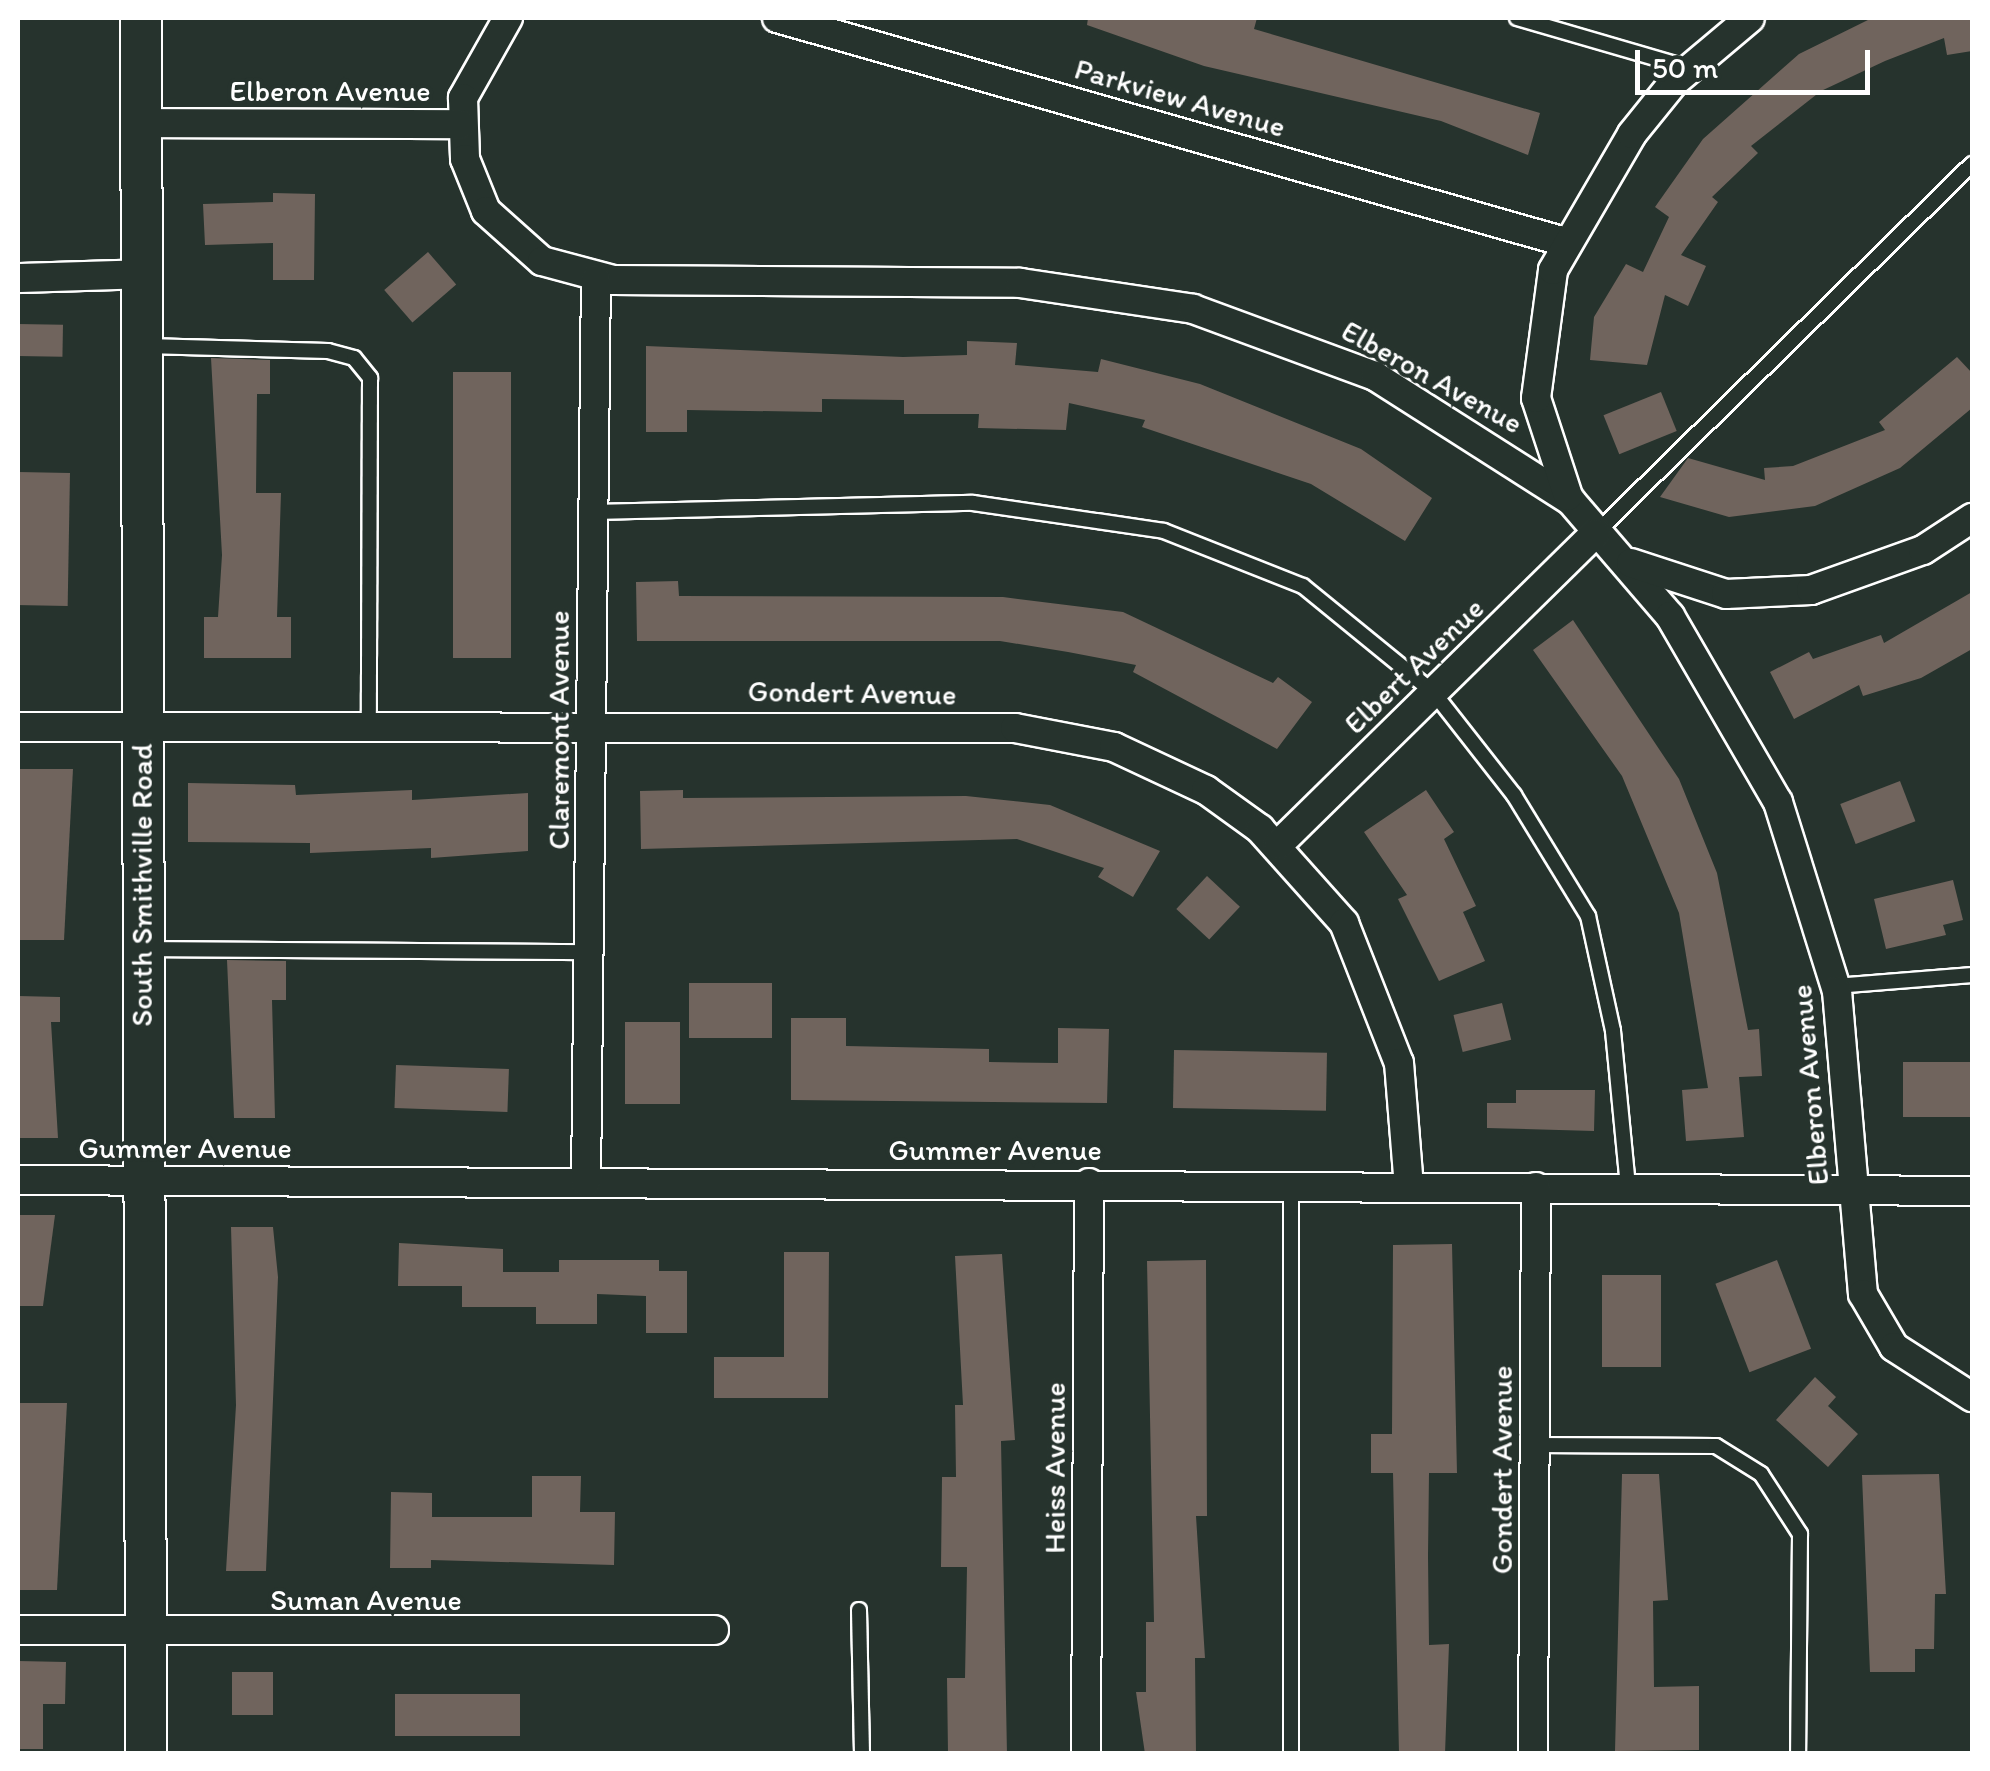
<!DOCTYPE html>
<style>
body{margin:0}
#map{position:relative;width:1990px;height:1771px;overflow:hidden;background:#26332d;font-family:Itim,sans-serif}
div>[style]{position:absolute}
.building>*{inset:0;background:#70645d;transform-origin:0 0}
.roads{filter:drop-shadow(2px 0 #fff) drop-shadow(-2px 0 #fff) drop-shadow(0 2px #fff) drop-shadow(0 -2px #fff)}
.lane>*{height:14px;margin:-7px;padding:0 7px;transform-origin:7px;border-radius:7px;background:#26332d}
.street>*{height:28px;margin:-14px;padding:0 14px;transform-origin:14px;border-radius:14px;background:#26332d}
.secondary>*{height:40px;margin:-20px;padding:0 20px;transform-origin:20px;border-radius:20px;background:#26332d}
span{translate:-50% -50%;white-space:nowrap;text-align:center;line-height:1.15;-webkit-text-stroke:8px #26332d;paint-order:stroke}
.street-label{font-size:30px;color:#fff}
.frame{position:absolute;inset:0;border:20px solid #fff;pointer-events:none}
.scale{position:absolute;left:1635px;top:50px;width:235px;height:45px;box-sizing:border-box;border:5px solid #fff;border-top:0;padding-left:12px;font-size:30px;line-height:35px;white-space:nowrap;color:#fff;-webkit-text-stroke:8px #26332d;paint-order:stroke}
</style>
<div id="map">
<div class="building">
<i style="clip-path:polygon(1088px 18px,1257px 18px,1254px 29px,1540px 113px,1528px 155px,1441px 121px,1204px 66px,1087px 25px)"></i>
<i style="clip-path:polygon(1872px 18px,1972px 18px,1972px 51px,1947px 55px,1944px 38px,1885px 61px,1821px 91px,1751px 146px,1758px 153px,1712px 197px,1718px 202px,1681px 255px,1706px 266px,1688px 306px,1665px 295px,1647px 365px,1590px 360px,1594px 317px,1626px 264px,1643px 272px,1669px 217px,1655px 207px,1703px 139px,1799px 54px)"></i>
<i style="clip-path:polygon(273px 193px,315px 194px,314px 280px,273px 280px,273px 243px,205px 245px,203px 204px,273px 202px)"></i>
<i style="left:428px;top:252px;width:43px;height:58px;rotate:49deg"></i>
<i style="left:18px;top:324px;width:45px;height:32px;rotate:1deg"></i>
<i style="clip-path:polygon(967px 341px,1017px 343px,1015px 365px,1098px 372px,1101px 359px,1200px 384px,1361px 449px,1432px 498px,1405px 541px,1311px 484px,1142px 427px,1145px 420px,1069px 403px,1066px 430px,978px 428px,979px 414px,904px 414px,904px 400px,822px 399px,822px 412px,687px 410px,687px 432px,646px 432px,646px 346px,903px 357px,967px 355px)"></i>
<i style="clip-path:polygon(1957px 357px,1972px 373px,1972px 408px,1900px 468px,1815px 506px,1729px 517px,1660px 497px,1688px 458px,1765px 480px,1764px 468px,1793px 466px,1885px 430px,1879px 422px)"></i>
<i style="clip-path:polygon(211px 358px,270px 360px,270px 394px,257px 394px,256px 493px,281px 493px,277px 617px,291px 617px,291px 658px,204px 658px,204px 617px,218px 617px,222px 555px)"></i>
<i style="left:453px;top:372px;width:58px;height:286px"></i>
<i style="left:1661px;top:392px;width:42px;height:62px;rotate:68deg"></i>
<i style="left:18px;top:472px;width:52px;height:133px;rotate:1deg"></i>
<i style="clip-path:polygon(678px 581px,679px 596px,1003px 597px,1123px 612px,1273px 683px,1278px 677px,1312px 702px,1277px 749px,1133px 672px,1136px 665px,1068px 652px,1000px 641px,637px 641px,636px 582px)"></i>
<i style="clip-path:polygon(1972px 592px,1972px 649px,1921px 678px,1863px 696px,1859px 685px,1794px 719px,1770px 672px,1809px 652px,1813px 659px,1881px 635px,1884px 643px)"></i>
<i style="clip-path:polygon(1573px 620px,1679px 779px,1717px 873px,1748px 1030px,1759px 1029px,1762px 1076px,1739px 1077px,1744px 1137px,1686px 1141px,1682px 1090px,1708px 1088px,1679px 913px,1622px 776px,1533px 650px)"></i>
<i style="clip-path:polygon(18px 769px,73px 769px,64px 940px,18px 940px)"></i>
<i style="left:1900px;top:781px;width:43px;height:64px;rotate:69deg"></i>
<i style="clip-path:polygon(188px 783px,295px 785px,296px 795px,412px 790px,412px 800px,528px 793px,528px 851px,431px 858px,431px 848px,310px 853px,310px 843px,188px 842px)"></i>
<i style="clip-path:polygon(683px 790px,683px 798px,966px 796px,1050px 805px,1160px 851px,1133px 897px,1098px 877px,1104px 868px,1017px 839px,641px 849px,640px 791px)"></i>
<i style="clip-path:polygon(1426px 790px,1454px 832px,1444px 839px,1476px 906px,1463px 912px,1485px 961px,1439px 981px,1398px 899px,1407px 895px,1364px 832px)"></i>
<i style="left:1207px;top:876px;width:45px;height:45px;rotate:43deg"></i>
<i style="clip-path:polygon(1953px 880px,1963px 920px,1943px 925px,1946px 935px,1886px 949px,1874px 899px)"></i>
<i style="clip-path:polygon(227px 960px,286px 961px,286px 1000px,272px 1000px,275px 1118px,234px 1118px)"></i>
<i style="left:772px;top:983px;width:55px;height:83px;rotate:90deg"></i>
<i style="clip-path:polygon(18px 996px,60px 997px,60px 1022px,51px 1022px,58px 1138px,18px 1138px)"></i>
<i style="left:1502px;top:1003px;width:38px;height:50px;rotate:76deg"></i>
<i style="clip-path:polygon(791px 1018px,846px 1018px,846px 1046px,989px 1049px,989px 1062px,1058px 1063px,1058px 1028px,1109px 1029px,1107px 1103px,791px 1100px)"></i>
<i style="left:625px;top:1022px;width:55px;height:82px"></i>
<i style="left:1174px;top:1050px;width:153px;height:58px;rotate:1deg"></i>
<i style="left:1972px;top:1062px;width:55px;height:69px;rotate:90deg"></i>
<i style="left:396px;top:1065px;width:113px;height:43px;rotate:2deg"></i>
<i style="clip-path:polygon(1516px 1090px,1595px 1090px,1594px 1131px,1487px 1128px,1487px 1103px,1516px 1103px)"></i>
<i style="clip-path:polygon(18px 1215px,55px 1215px,43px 1306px,18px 1306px)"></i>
<i style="clip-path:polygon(231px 1227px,273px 1227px,278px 1277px,266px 1571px,226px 1571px,236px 1405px)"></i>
<i style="clip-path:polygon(399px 1243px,503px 1249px,503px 1272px,559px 1272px,559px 1260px,659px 1260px,659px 1271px,687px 1271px,687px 1333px,646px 1333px,646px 1296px,597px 1294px,597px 1324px,536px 1324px,536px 1307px,462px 1307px,462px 1286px,398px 1286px)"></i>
<i style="clip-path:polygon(1452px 1244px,1457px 1473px,1429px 1473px,1428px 1556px,1429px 1645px,1449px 1644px,1445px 1754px,1399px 1754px,1393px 1473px,1371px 1473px,1371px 1434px,1392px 1434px,1393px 1245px)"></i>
<i style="clip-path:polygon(784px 1252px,829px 1252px,828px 1398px,714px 1398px,714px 1357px,784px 1357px)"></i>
<i style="clip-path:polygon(1002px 1254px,1015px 1440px,1001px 1441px,1007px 1754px,948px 1754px,947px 1678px,965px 1678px,967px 1567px,941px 1567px,942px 1477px,956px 1477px,955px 1405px,963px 1405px,955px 1256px)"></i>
<i style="clip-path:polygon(1206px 1260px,1207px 1516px,1196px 1516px,1205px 1658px,1195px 1658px,1196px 1754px,1145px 1754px,1136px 1692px,1146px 1692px,1146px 1622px,1154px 1622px,1147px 1261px)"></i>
<i style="left:1777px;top:1260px;width:95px;height:66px;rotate:69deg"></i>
<i style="left:1602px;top:1275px;width:59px;height:92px"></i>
<i style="clip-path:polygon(1815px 1377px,1836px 1397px,1828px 1406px,1858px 1434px,1828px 1467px,1776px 1420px)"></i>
<i style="clip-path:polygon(18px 1403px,67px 1403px,57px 1590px,18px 1590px)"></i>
<i style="clip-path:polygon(1622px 1474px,1659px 1474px,1668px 1600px,1653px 1601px,1654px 1687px,1699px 1686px,1699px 1750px,1615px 1751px)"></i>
<i style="clip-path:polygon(1939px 1474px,1946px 1594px,1935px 1594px,1934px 1649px,1915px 1649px,1915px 1672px,1870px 1672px,1862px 1475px)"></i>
<i style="clip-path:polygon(532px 1476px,581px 1476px,580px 1512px,615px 1512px,614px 1565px,431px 1560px,431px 1568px,390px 1568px,391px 1492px,432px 1493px,432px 1517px,532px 1517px)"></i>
<i style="clip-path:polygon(18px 1661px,66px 1662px,65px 1704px,43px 1704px,43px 1749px,18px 1749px)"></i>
<i style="left:232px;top:1672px;width:41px;height:43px"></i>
<i style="left:520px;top:1694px;width:42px;height:125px;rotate:90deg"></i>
</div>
<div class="roads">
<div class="lane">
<i style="left:1517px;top:18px;width:179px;rotate:16.2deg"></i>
<i style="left:146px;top:346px;width:182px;rotate:1.6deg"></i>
<i style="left:328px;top:351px;width:27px;rotate:15deg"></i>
<i style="left:354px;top:358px;width:26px;rotate:51deg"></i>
<i style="left:370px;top:378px;width:344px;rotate:90.2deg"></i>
<i style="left:594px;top:512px;width:379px;rotate:-1.4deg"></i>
<i style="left:973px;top:503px;width:193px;rotate:8.3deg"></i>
<i style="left:1164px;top:531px;width:149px;rotate:21.6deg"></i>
<i style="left:1303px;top:586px;width:169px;rotate:39.2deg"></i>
<i style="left:1434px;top:693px;width:130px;rotate:51.9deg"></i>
<i style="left:1514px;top:795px;width:142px;rotate:58.6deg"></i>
<i style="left:1588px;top:916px;width:118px;rotate:77.7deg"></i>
<i style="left:1613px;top:1031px;width:158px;rotate:84.5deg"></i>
<i style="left:1596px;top:533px;width:527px;rotate:-44.46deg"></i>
<i style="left:146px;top:949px;width:443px;rotate:0.4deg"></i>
<i style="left:1836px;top:986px;width:136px;rotate:-4.6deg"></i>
<i style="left:1534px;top:1445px;width:182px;rotate:0.3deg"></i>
<i style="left:1716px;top:1446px;width:53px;rotate:31.9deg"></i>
<i style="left:1761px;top:1474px;width:72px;rotate:57deg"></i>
<i style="left:1800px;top:1534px;width:220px;rotate:90.5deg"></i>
<i style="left:859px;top:1610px;width:144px;rotate:88.8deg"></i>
<i style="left:1291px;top:1754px;width:568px;rotate:-90deg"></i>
</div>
<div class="street">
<i style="left:508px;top:18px;width:92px;rotate:119.4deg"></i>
<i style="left:463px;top:98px;width:61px;rotate:88.1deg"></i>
<i style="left:465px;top:159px;width:56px;rotate:68deg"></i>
<i style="left:486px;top:211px;width:75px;rotate:41.8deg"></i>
<i style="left:542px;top:261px;width:73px;rotate:15deg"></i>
<i style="left:613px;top:280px;width:407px;rotate:0.4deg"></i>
<i style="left:1020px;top:283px;width:175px;rotate:8.5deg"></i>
<i style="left:1193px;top:309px;width:194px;rotate:20.2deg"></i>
<i style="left:1375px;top:376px;width:232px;rotate:32.5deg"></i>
<i style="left:1571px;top:501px;width:152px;rotate:49.3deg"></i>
<i style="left:1670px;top:616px;width:215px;rotate:59.9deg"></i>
<i style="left:1778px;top:802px;width:198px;rotate:72.7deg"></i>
<i style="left:1837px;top:991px;width:304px;rotate:85.1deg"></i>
<i style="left:1863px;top:1294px;width:61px;rotate:59.7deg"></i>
<i style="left:1894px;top:1347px;width:93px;rotate:32.7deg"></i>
<i style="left:777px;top:18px;width:819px;rotate:15.87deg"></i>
<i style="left:140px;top:123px;width:321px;rotate:0.2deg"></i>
<i style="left:18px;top:278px;width:125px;rotate:-1.8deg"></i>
<i style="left:1568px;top:496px;width:103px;rotate:-108.1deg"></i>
<i style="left:1536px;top:398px;width:129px;rotate:-82.4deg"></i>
<i style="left:1553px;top:270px;width:157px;rotate:-59.8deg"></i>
<i style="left:1632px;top:134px;width:67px;rotate:-51.1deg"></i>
<i style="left:1674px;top:82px;width:99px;rotate:-40.1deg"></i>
<i style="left:1631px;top:563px;width:100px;rotate:18.1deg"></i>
<i style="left:1726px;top:594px;width:85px;rotate:-2.7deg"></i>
<i style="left:1811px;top:590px;width:119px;rotate:-19.7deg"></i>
<i style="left:1923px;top:550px;width:59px;rotate:-33.1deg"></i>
<i style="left:18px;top:727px;width:997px;rotate:0.06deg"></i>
<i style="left:1015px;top:728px;width:101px;rotate:10.9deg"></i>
<i style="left:1114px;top:747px;width:102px;rotate:25.1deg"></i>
<i style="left:1206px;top:790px;width:67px;rotate:35.8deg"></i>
<i style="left:1260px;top:829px;width:126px;rotate:48.2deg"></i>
<i style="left:1344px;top:923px;width:150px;rotate:68.6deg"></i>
<i style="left:1399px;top:1063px;width:123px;rotate:85.4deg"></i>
<i style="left:1278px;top:845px;width:445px;rotate:-44.5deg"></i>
<i style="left:18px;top:1180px;width:1954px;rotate:0.32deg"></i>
<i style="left:586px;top:1183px;width:904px;rotate:-89.37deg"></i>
<i style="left:18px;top:1630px;width:696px"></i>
<i style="left:1086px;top:1754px;width:571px;rotate:-89.7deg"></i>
<i style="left:1533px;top:1754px;width:567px;rotate:-89.7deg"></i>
</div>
<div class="secondary">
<i style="left:141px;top:18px;width:1736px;rotate:89.83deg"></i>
</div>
</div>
<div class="street-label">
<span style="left:330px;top:91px">Elberon Avenue</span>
<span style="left:1180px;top:98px;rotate:16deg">Parkview Avenue</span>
<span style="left:1432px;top:377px;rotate:29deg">Elberon Avenue</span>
<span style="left:1414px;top:666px;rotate:-44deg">Elbert Avenue</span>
<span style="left:852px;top:693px;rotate:1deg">Gondert Avenue</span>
<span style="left:559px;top:730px;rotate:-90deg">Claremont Avenue</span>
<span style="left:142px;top:885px;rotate:-90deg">South Smithville Road</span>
<span style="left:1810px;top:1085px;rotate:-95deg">Elberon Avenue</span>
<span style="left:185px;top:1148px">Gummer Avenue</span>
<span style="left:995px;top:1150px">Gummer Avenue</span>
<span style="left:1055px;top:1468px;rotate:-90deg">Heiss Avenue</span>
<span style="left:1502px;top:1470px;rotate:-90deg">Gondert Avenue</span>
<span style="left:366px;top:1600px">Suman Avenue</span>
</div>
<div class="frame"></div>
<div class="scale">50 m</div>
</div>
